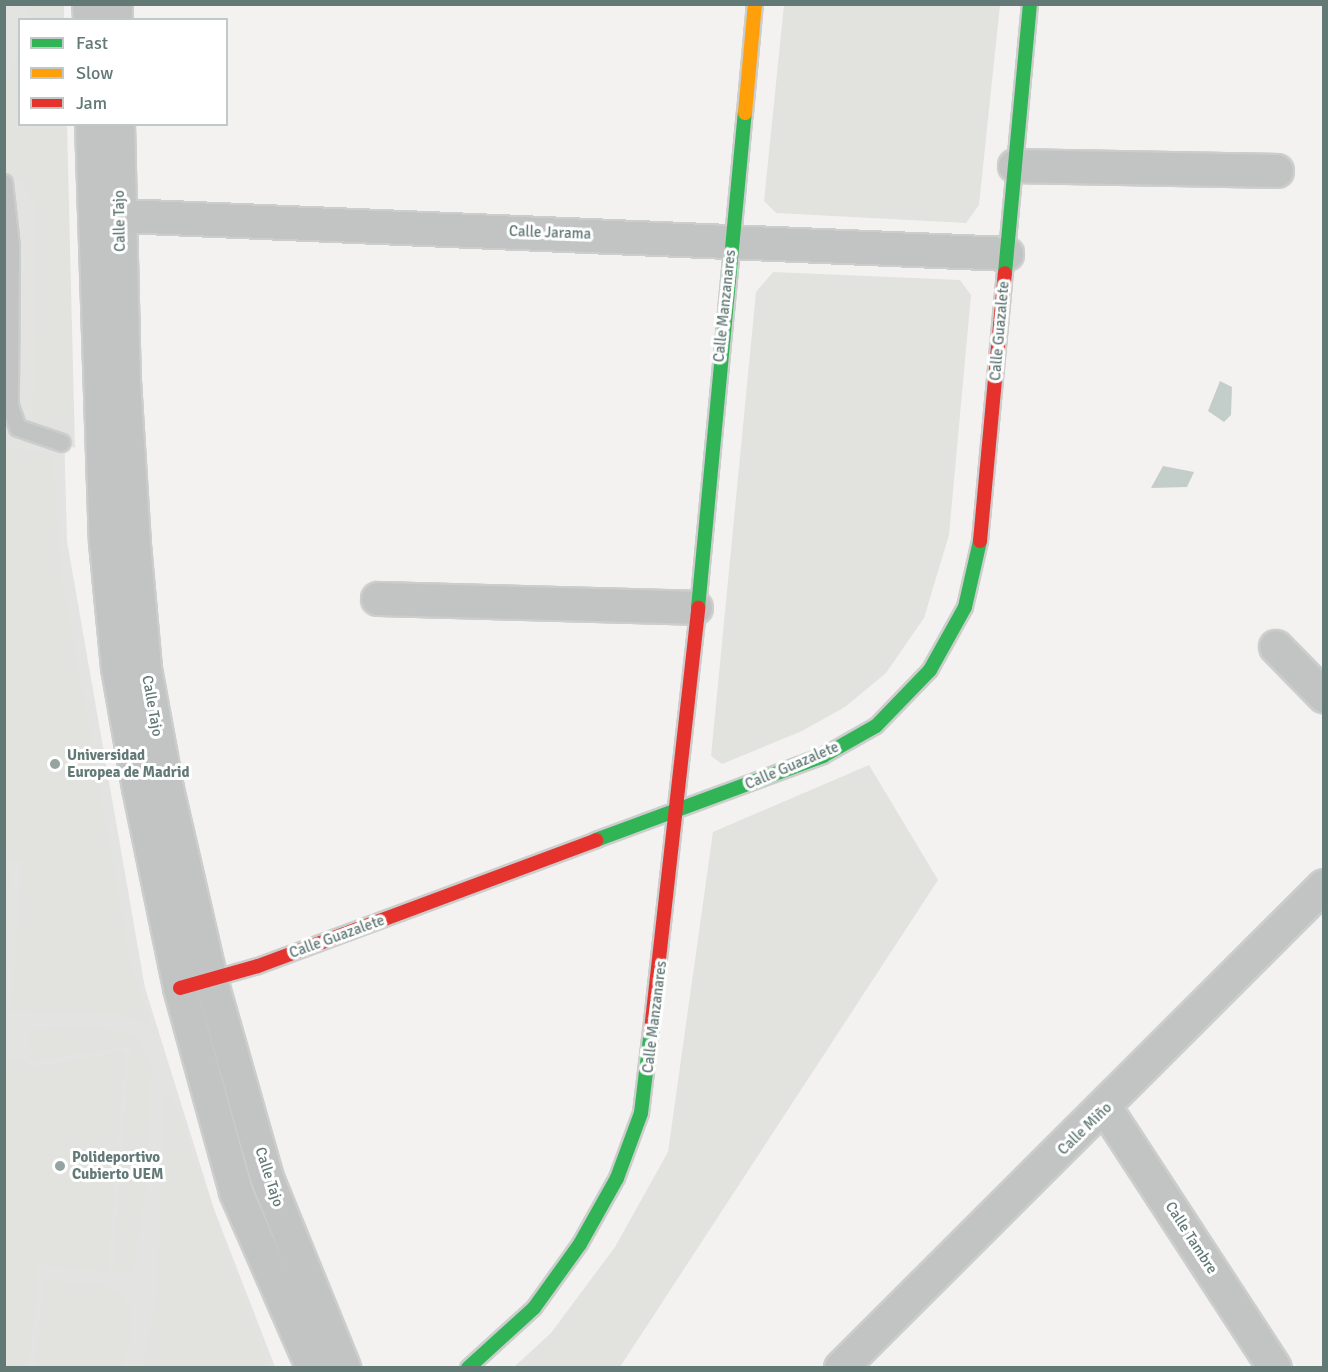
<!DOCTYPE html>
<meta charset="utf-8">
<style>
body{margin:0}
#map{position:relative;width:1328px;height:1372px;overflow:hidden;background:#f3f2f1;font-family:Signika,sans-serif}
div>[style]{position:absolute}
.built>*{inset:0;background:#e3e3e2}
.green>*{inset:0;background:#e2e3de;transform-origin:0 0}
.water>*{inset:0;background:#c3ceca}
.roads{filter:drop-shadow(2px 0 #cccecd) drop-shadow(-2px 0 #cccecd) drop-shadow(0 2px #cccecd) drop-shadow(0 -2px #cccecd)}
.lane>*{height:16px;margin:-8px;padding:0 8px;transform-origin:8px;border-radius:8px;background:#c2c3c3}
.street>*{height:32px;margin:-16px;padding:0 16px;transform-origin:16px;border-radius:16px;background:#c2c3c3}
.fast>*{height:14px;margin:-7px;padding:0 7px;transform-origin:7px;border-radius:7px;background:#30b455}
.slow>*{height:14px;margin:-7px;padding:0 7px;transform-origin:7px;border-radius:7px;background:#ff9f0a}
.jam>*{height:14px;margin:-7px;padding:0 7px;transform-origin:7px;border-radius:7px;background:#e5322d}
.dots>*{width:16px;height:16px;translate:-50% -50%;box-sizing:border-box;border:3px solid #fff;border-radius:50%}
span{translate:-50% -50%;white-space:nowrap;text-align:center;line-height:1.15;-webkit-text-stroke:6px #fff;paint-order:stroke}
.street-label{font-size:15px;color:#627976}
.poi-label{font-size:15px;color:#627976;font-weight:700}
.left{translate:0 -50%;text-align:left}
.frame{position:absolute;inset:0;border:6px solid #627976;pointer-events:none}
.legend{position:absolute;left:18px;top:18px;width:210px;height:108px;box-sizing:border-box;background:#fff;border:2px solid #c0c9c8;margin:0;padding:8px 10px;list-style:none;font-size:18px;color:#627976}
.legend li{display:flex;align-items:center;gap:12px;height:30px}
.legend b{width:30px;border:2px solid #c0c9c8}
</style>
<div id="map">
<div class="built">
<i style="clip-path:polygon(53px 4px,54px 19px,20px 20px,20px 124px,56px 125px,67px 541px,145px 988px,214px 1209px,275px 1367px,5px 1368px,4px 5px)"></i>
</div>
<div class="green">
<i style="left:28px;top:5px;width:36px;height:14px"></i>
<i style="clip-path:polygon(784px 5px,1000px 5px,979px 205px,966px 223px,776px 213px,764px 201px)"></i>
<i style="clip-path:polygon(19px 49px,20px 124px,67px 125px,75px 448px,41px 437px,33px 424px,36px 206px,20px 181px,5px 177px,5px 84px)"></i>
<i style="clip-path:polygon(773px 272px,960px 280px,971px 295px,949px 535px,924px 618px,886px 673px,845px 707px,802px 731px,722px 764px,711px 756px,756px 292px)"></i>
<i style="clip-path:polygon(4px 447px,53px 455px,61px 572px,130px 961px,151px 1022px,146px 1025px,121px 1013px,11px 1011px,23px 861px,4px 860px)"></i>
<i style="clip-path:polygon(869px 765px,938px 880px,620px 1367px,514px 1367px,551px 1333px,615px 1247px,668px 1152px,713px 832px)"></i>
<i style="clip-path:polygon(5px 872px,10px 873px,5px 956px,4px 872px)"></i>
<i style="clip-path:polygon(96px 1026px,137px 1036px,151px 1068px,146px 1183px,133px 1273px,113px 1272px,130px 1046px,32px 1061px,29px 1030px)"></i>
<i style="clip-path:polygon(125px 1051px,108px 1272px,39px 1264px,29px 1367px,5px 1367px,5px 1059px,28px 1060px,29px 1068px)"></i>
<i style="clip-path:polygon(165px 1094px,172px 1095px,268px 1367px,143px 1367px,157px 1290px)"></i>
<i style="clip-path:polygon(44px 1280px,105px 1285px,123px 1296px,130px 1307px,131px 1333px,124px 1367px,35px 1367px)"></i>
</div>
<div class="water">
<i style="clip-path:polygon(1220px 381px,1232px 387px,1231px 415px,1224px 422px,1208px 411px)"></i>
<i style="clip-path:polygon(1163px 466px,1194px 472px,1187px 487px,1151px 488px)"></i>
</div>
<div class="roads">
<div class="lane">
<i style="left:4px;top:183px;width:63px;rotate:83.7deg"></i>
<i style="left:11px;top:246px;width:160px;rotate:90.4deg"></i>
<i style="left:10px;top:406px;width:23px;rotate:70deg"></i>
<i style="left:18px;top:428px;width:46px;rotate:18.8deg"></i>
</div>
<div class="street">
<i style="left:89px;top:4px;width:16px;rotate:86deg"></i>
<i style="left:116px;top:4px;width:16px;rotate:90deg"></i>
<i style="left:92px;top:124px;width:419px;rotate:88.1deg"></i>
<i style="left:106px;top:543px;width:126px;rotate:84.5deg"></i>
<i style="left:118px;top:668px;width:122px;rotate:80.1deg"></i>
<i style="left:139px;top:788px;width:204px;rotate:78.4deg"></i>
<i style="left:180px;top:988px;width:212px;rotate:74.6deg"></i>
<i style="left:236px;top:1192px;width:192px;rotate:66.4deg"></i>
<i style="left:118px;top:124px;width:257px;rotate:88.7deg"></i>
<i style="left:124px;top:381px;width:164px;rotate:86.5deg"></i>
<i style="left:134px;top:545px;width:124px;rotate:84.9deg"></i>
<i style="left:145px;top:669px;width:122px;rotate:79.6deg"></i>
<i style="left:167px;top:789px;width:196px;rotate:77deg"></i>
<i style="left:211px;top:980px;width:206px;rotate:74.2deg"></i>
<i style="left:267px;top:1178px;width:205px;rotate:67.9deg"></i>
<i style="left:1015px;top:166px;width:262px;rotate:1.1deg"></i>
<i style="left:100px;top:215px;width:908px;rotate:2.46deg"></i>
<i style="left:378px;top:599px;width:318px;rotate:1.6deg"></i>
<i style="left:1276px;top:647px;width:69px;rotate:45.6deg"></i>
<i style="left:1106px;top:1109px;width:309px;rotate:56.9deg"></i>
<i style="left:841px;top:1368px;width:682px;rotate:-44.94deg"></i>
</div>
<div class="fast">
<i style="left:1005px;top:273px;width:270px;rotate:-84.7deg"></i>
<i style="left:698px;top:608px;width:497px;rotate:-84.6deg"></i>
<i style="left:596px;top:840px;width:242px;rotate:-20.3deg"></i>
<i style="left:823px;top:756px;width:61px;rotate:-29.5deg"></i>
<i style="left:876px;top:726px;width:78px;rotate:-46deg"></i>
<i style="left:930px;top:670px;width:72px;rotate:-60.9deg"></i>
<i style="left:965px;top:607px;width:68px;rotate:-77.2deg"></i>
<i style="left:468px;top:1368px;width:89px;rotate:-42.3deg"></i>
<i style="left:534px;top:1308px;width:79px;rotate:-54.3deg"></i>
<i style="left:580px;top:1244px;width:76px;rotate:-60.7deg"></i>
<i style="left:617px;top:1178px;width:69px;rotate:-69.7deg"></i>
<i style="left:641px;top:1113px;width:84px;rotate:-83.1deg"></i>
</div>
<div class="slow">
<i style="left:745px;top:113px;width:109px;rotate:-84.8deg"></i>
</div>
<div class="jam">
<i style="left:980px;top:541px;width:269px;rotate:-84.7deg"></i>
<i style="left:180px;top:988px;width:81px;rotate:-15.8deg"></i>
<i style="left:258px;top:966px;width:361px;rotate:-20.4deg"></i>
<i style="left:651px;top:1030px;width:425px;rotate:-83.6deg"></i>
</div>
</div>
<div class="dots">
<i style="left:55px;top:764px;background:#95a3a1"></i>
<i style="left:60px;top:1166px;background:#95a3a1"></i>
</div>
<div class="street-label">
<span style="left:120px;top:221px;rotate:-91deg">Calle Tajo</span>
<span style="left:550px;top:233px;rotate:2deg">Calle Jarama</span>
<span style="left:725px;top:306px;rotate:-84deg">Calle Manzanares</span>
<span style="left:1000px;top:331px;rotate:-85deg">Calle Guazalete</span>
<span style="left:152px;top:706px;rotate:80deg">Calle Tajo</span>
<span style="left:792px;top:766px;rotate:-23deg">Calle Guazalete</span>
<span style="left:337px;top:937px;rotate:-20deg">Calle Guazalete</span>
<span style="left:655px;top:1017px;rotate:-83deg">Calle Manzanares</span>
<span style="left:1085px;top:1129px;rotate:-44deg">Calle Miño</span>
<span style="left:269px;top:1177px;rotate:72deg">Calle Tajo</span>
<span style="left:1191px;top:1238px;rotate:57deg">Calle Tambre</span>
</div>
<div class="poi-label">
<span class="left" style="left:67px;top:764px">Universidad<br>Europea de Madrid</span>
<span class="left" style="left:72px;top:1166px">Polideportivo<br>Cubierto UEM</span>
</div>
<div class="frame"></div>
<ul class="legend">
<li><b style="height:8px;background:#30b455"></b>Fast</li>
<li><b style="height:8px;background:#ff9f0a"></b>Slow</li>
<li><b style="height:8px;background:#e5322d"></b>Jam</li>
</ul>
</div>
